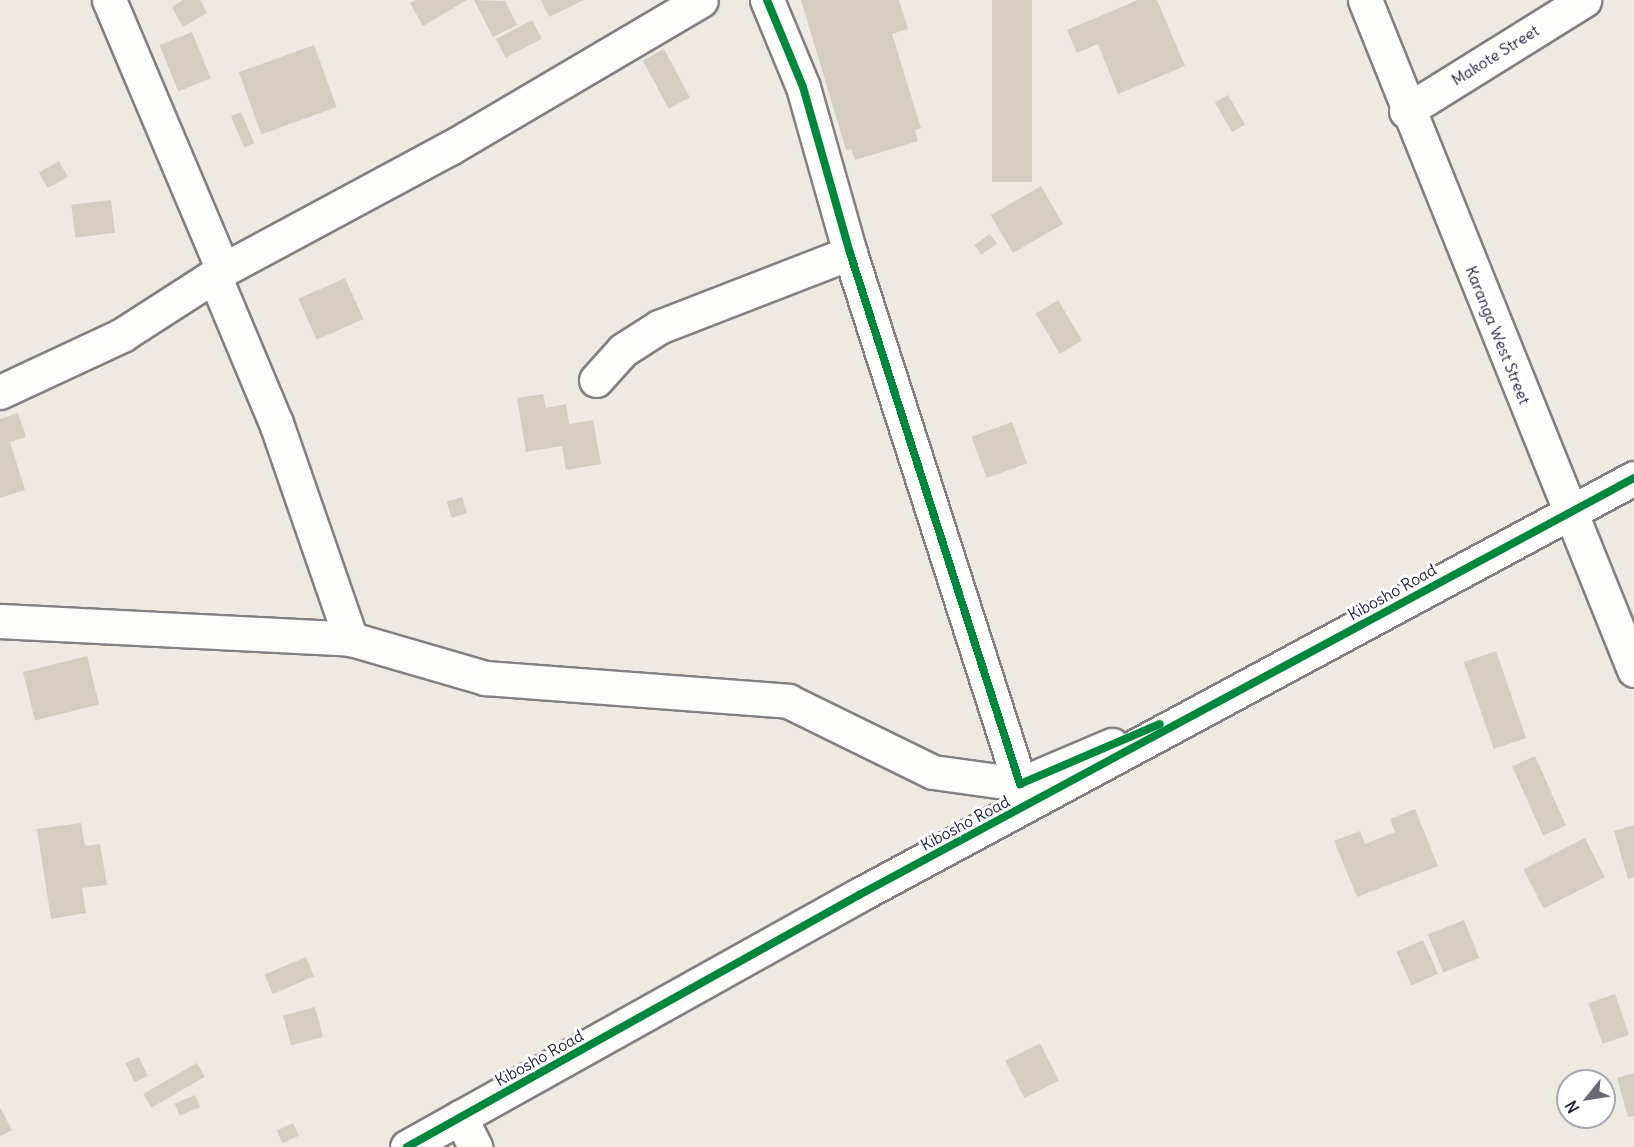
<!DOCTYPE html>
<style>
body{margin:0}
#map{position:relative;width:1634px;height:1147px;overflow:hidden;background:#eeeae2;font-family:Delius,sans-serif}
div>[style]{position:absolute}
.building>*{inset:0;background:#d4cdc0;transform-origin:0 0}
.roads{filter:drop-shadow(2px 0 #828082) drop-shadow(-2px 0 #828082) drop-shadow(0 2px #828082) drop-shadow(0 -2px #828082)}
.street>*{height:33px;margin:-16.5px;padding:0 16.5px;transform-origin:16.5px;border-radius:16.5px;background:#fcfcfb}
.secondary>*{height:33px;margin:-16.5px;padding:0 16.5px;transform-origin:16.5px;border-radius:16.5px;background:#fcfcfb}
.cycleway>*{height:8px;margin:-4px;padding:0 4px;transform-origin:4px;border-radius:4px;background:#00873e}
span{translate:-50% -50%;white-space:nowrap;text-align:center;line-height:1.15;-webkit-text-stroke:6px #fff;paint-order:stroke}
.street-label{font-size:16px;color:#22223b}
.north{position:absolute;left:1556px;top:1069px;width:60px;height:60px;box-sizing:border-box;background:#fff;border:2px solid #a7a7b1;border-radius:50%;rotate:240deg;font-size:16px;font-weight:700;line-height:24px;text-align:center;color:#22223b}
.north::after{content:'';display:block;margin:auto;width:21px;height:27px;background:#696875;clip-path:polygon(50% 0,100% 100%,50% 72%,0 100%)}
</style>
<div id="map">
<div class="building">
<i style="clip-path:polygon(183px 0,200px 0,207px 13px,183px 27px,172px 7px)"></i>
<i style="clip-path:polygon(416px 0,467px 0,423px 26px,410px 3px)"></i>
<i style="clip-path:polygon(474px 0,505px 1px,517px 25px,493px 37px)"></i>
<i style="clip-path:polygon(541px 0,584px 0,549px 17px)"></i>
<i style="clip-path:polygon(801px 0,899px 0,908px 29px,892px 34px,921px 128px,915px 130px,918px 141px,855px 160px,851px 149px,846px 150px)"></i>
<i style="left:992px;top:0;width:40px;height:182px"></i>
<i style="clip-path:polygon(1138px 0,1157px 0,1185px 66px,1118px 94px,1098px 44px,1077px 53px,1067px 30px)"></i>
<i style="left:532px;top:20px;width:21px;height:41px;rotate:62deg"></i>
<i style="left:192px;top:32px;width:50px;height:35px;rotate:68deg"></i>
<i style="left:314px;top:45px;width:66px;height:80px;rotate:70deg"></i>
<i style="left:664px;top:49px;width:55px;height:24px;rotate:62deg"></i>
<i style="left:1228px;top:95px;width:34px;height:15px;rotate:60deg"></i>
<i style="left:241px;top:112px;width:34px;height:11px;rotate:67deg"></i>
<i style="left:59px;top:161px;width:18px;height:23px;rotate:61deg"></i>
<i style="left:1041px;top:186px;width:44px;height:58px;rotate:60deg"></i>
<i style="left:111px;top:200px;width:33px;height:40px;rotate:83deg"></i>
<i style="left:990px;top:234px;width:12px;height:19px;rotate:55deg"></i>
<i style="left:345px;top:278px;width:45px;height:51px;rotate:66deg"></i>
<i style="left:1058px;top:300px;width:47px;height:26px;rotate:59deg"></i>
<i style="clip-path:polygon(543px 394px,546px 408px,566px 404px,569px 424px,593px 420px,601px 464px,566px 470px,562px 446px,526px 452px,517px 398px)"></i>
<i style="clip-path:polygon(18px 413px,26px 437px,10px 442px,25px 490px,0 498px,0 419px)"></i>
<i style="left:1012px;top:422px;width:44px;height:43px;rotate:70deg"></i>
<i style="left:462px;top:497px;width:17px;height:16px;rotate:73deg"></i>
<i style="left:1496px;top:651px;width:92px;height:34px;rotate:71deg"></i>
<i style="left:87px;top:656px;width:50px;height:66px;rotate:76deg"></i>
<i style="left:1535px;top:756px;width:76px;height:25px;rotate:66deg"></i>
<i style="clip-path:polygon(1415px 809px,1438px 866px,1357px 897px,1334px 841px,1360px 831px,1365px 844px,1395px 832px,1390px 819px)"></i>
<i style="clip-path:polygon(81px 823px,85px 846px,100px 844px,107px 885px,82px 888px,86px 913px,51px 919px,37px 829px)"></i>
<i style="clip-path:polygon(1634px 825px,1634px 877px,1628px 879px,1614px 831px)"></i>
<i style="left:1585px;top:838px;width:44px;height:69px;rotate:63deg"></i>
<i style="left:1464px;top:920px;width:41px;height:39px;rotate:68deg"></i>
<i style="left:1423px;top:940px;width:37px;height:29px;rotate:66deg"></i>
<i style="left:306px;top:957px;width:21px;height:45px;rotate:67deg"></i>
<i style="left:1615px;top:994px;width:43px;height:28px;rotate:71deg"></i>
<i style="left:315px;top:1007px;width:31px;height:33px;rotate:75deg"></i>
<i style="left:1040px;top:1043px;width:42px;height:39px;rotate:63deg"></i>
<i style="left:139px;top:1057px;width:21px;height:15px;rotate:65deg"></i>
<i style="left:197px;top:1063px;width:16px;height:62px;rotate:60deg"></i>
<i style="clip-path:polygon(1634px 1073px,1634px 1116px,1628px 1117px,1617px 1078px)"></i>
<i style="left:195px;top:1095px;width:13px;height:22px;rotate:67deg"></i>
<i style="clip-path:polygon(0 1107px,12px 1130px,0 1136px)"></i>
<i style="left:293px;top:1123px;width:14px;height:18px;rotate:65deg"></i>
</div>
<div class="roads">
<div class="street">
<i style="left:109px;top:0;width:293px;rotate:67.1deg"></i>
<i style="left:767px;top:0;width:94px;rotate:67.5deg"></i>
<i style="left:803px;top:87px;width:173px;rotate:74.2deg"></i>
<i style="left:850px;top:253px;width:558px;rotate:72.25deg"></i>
<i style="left:1020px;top:784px;width:100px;rotate:-23deg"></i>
<i style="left:1365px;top:0;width:722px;rotate:68.12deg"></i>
<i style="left:1406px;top:111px;width:210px;rotate:-31.9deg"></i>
<i style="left:214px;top:275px;width:160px;rotate:67.3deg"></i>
<i style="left:276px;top:423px;width:229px;rotate:70.9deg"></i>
<i style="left:596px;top:380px;width:40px;rotate:-48deg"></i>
<i style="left:623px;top:350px;width:43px;rotate:-32.6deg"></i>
<i style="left:659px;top:327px;width:205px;rotate:-21.2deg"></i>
<i style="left:0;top:392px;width:135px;rotate:-25deg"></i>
<i style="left:122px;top:335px;width:120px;rotate:-32.8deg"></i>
<i style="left:223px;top:270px;width:258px;rotate:-28.3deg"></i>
<i style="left:450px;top:148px;width:291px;rotate:-30.5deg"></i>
<i style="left:0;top:621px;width:351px;rotate:2.9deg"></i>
<i style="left:351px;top:639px;width:140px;rotate:16.2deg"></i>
<i style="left:485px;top:678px;width:304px;rotate:4.3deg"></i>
<i style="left:788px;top:701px;width:161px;rotate:26.1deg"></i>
<i style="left:933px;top:772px;width:88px;rotate:7.9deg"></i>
<i style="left:460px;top:1117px;width:34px;rotate:63deg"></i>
</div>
<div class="secondary">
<i style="left:407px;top:1147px;width:518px;rotate:-29.14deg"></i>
<i style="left:859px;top:895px;width:880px;rotate:-28.28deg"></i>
</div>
</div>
<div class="cycleway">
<i style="left:767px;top:0;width:94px;rotate:67.5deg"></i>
<i style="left:803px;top:87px;width:173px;rotate:74.2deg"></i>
<i style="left:850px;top:253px;width:558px;rotate:72.25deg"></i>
<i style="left:1020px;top:784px;width:152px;rotate:-23.2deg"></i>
<i style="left:407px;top:1147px;width:518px;rotate:-29.14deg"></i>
<i style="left:859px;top:895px;width:880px;rotate:-28.28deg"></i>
</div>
<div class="street-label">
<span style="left:1495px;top:55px;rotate:-32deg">Makote Street</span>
<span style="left:1498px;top:335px;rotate:68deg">Karanga West Street</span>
<span style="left:1392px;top:592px;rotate:-29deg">Kibosho Road</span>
<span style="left:965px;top:823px;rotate:-28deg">Kibosho Road</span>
<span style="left:539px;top:1058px;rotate:-29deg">Kibosho Road</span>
</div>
<div class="north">N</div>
</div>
